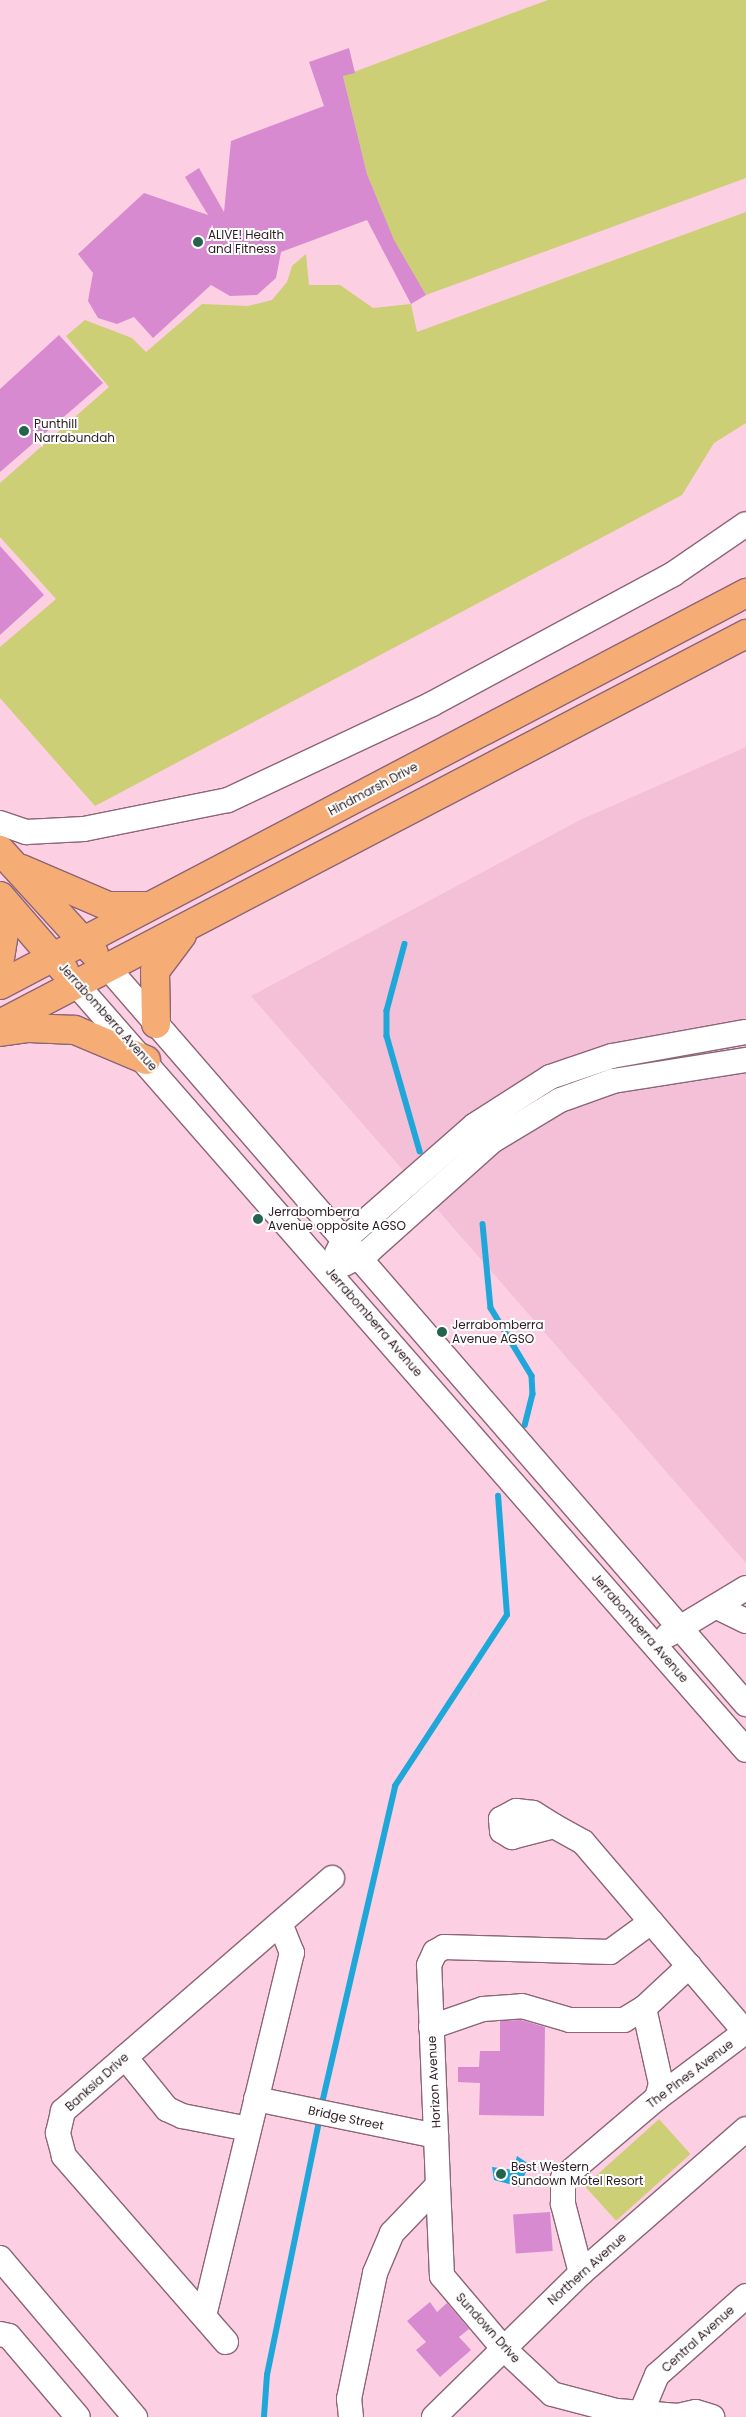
<!DOCTYPE html>
<style>
body{margin:0}
#map{position:relative;width:746px;height:2417px;overflow:hidden;background:#fccfe3;font-family:Poppins,sans-serif}
div>[style]{position:absolute}
.built>*{inset:0;background:#f3c0d7}
.green>*{inset:0;background:#cccf76;transform-origin:0 0}
.water>*{inset:0;background:#1fa7d9}
.stream>*{height:5.5px;margin:-2.75px;padding:0 2.75px;transform-origin:2.75px;border-radius:2.75px;background:#1fa7d9}
.building>*{inset:0;background:#d78ad0;transform-origin:0 0}
.roads{filter:drop-shadow(1px 0 #8c6577) drop-shadow(-1px 0 #8c6577) drop-shadow(0 1px #8c6577) drop-shadow(0 -1px #8c6577)}
.minor>*{height:24px;margin:-12px;padding:0 12px;transform-origin:12px;border-radius:12px;background:#fff}
.major>*{height:28px;margin:-14px;padding:0 14px;transform-origin:14px;border-radius:14px;background:#f5ac75}
.dots>*{width:14px;height:14px;translate:-50% -50%;box-sizing:border-box;border:2px solid #fff;border-radius:50%}
span{translate:-50% -50%;white-space:nowrap;text-align:center;line-height:1.15;-webkit-text-stroke:4px #fff;paint-order:stroke}
.poi-label{font-size:12px;color:#2c1c23}
.left{translate:0 -50%;text-align:left}
.street-label{font-size:12px;color:#2c1c23}
</style>
<div id="map">
<div class="built">
<i style="clip-path:polygon(746px 747px,746px 1563px,251px 996px,580px 820px)"></i>
</div>
<div class="green">
<i style="clip-path:polygon(548px 0,746px 0,746px 178px,426px 295px,394px 241px,367px 174px,343px 76px)"></i>
<i style="clip-path:polygon(746px 212px,746px 423px,714px 443px,682px 495px,95px 806px,0 698px,0 647px,56px 599px,0 537px,0 483px,109px 387px,66px 336px,85px 320px,132px 338px,146px 352px,202px 304px,248px 306px,272px 300px,287px 282px,292px 266px,306px 254px,309px 285px,340px 285px,373px 308px,411px 304px,417px 332px)"></i>
<i style="left:659px;top:2119px;width:47px;height:100px;rotate:48deg"></i>
</div>
<div class="water">
<i style="clip-path:polygon(517px 2156px,529px 2164px,520px 2187px,494px 2180px,492px 2167px,513px 2170px)"></i>
</div>
<div class="stream">
<i style="left:405px;top:944px;width:69px;rotate:105deg"></i>
<i style="left:387px;top:1011px;width:25px;rotate:90deg"></i>
<i style="left:387px;top:1036px;width:120px;rotate:74deg"></i>
<i style="left:483px;top:1224px;width:84px;rotate:84.6deg"></i>
<i style="left:491px;top:1308px;width:79px;rotate:58.9deg"></i>
<i style="left:532px;top:1376px;width:18px;rotate:87deg"></i>
<i style="left:533px;top:1394px;width:32px;rotate:104deg"></i>
<i style="left:323px;top:2099px;width:321px;rotate:-77deg"></i>
<i style="left:395px;top:1786px;width:204px;rotate:-56.8deg"></i>
<i style="left:507px;top:1615px;width:119px;rotate:-94.3deg"></i>
<i style="left:264px;top:2417px;width:42px;rotate:-85.9deg"></i>
<i style="left:267px;top:2375px;width:254px;rotate:-78.4deg"></i>
</div>
<div class="building">
<i style="clip-path:polygon(349px 48px,355px 73px,343px 76px,367px 174px,394px 240px,426px 295px,411px 304px,367px 220px,281px 252px,276px 278px,257px 295px,230px 296px,211px 285px,153px 338px,134px 317px,117px 324px,98px 318px,88px 301px,93px 273px,78px 254px,144px 193px,208px 215px,185px 177px,199px 168px,224px 212px,231px 141px,324px 106px,309px 62px)"></i>
<i style="clip-path:polygon(59px 335px,103px 383px,0 472px,0 389px)"></i>
<i style="clip-path:polygon(0 546px,44px 595px,0 635px)"></i>
<i style="clip-path:polygon(521px 2020px,545px 2027px,544px 2116px,479px 2115px,480px 2083px,458px 2082px,458px 2067px,479px 2067px,480px 2051px,500px 2051px,500px 2021px)"></i>
<i style="left:550px;top:2212px;width:39px;height:37px;rotate:86deg"></i>
<i style="clip-path:polygon(430px 2302px,437px 2312px,447px 2303px,469px 2329px,459px 2337px,471px 2350px,440px 2377px,416px 2350px,426px 2342px,407px 2321px)"></i>
</div>
<div class="roads">
<div class="minor">
<i style="left:0;top:823px;width:28px;rotate:19deg"></i>
<i style="left:26px;top:832px;width:58px;rotate:-3deg"></i>
<i style="left:84px;top:829px;width:147px;rotate:-11.4deg"></i>
<i style="left:228px;top:800px;width:225px;rotate:-25.2deg"></i>
<i style="left:432px;top:704px;width:274px;rotate:-28.3deg"></i>
<i style="left:673px;top:574px;width:88px;rotate:-34.4deg"></i>
<i style="left:109px;top:969px;width:973px;rotate:49.09deg"></i>
<i style="left:77px;top:985px;width:1016px;rotate:48.83deg"></i>
<i style="left:337px;top:1253px;width:15px;rotate:-62deg"></i>
<i style="left:344px;top:1240px;width:174px;rotate:-41.3deg"></i>
<i style="left:475px;top:1125px;width:89px;rotate:-32.6deg"></i>
<i style="left:550px;top:1077px;width:65px;rotate:-18.7deg"></i>
<i style="left:612px;top:1056px;width:136px;rotate:-10.2deg"></i>
<i style="left:344px;top:1264px;width:28px;rotate:-27deg"></i>
<i style="left:369px;top:1251px;width:165px;rotate:-41.8deg"></i>
<i style="left:492px;top:1141px;width:79px;rotate:-31.1deg"></i>
<i style="left:560px;top:1100px;width:56px;rotate:-19.7deg"></i>
<i style="left:613px;top:1081px;width:135px;rotate:-9deg"></i>
<i style="left:717px;top:1607px;width:32px;rotate:26deg"></i>
<i style="left:668px;top:1635px;width:91px;rotate:-31.1deg"></i>
<i style="left:554px;top:1826px;width:25px;rotate:-148deg"></i>
<i style="left:533px;top:1813px;width:17px;rotate:-173deg"></i>
<i style="left:516px;top:1811px;width:17px;rotate:152deg"></i>
<i style="left:501px;top:1819px;width:12px;rotate:85deg"></i>
<i style="left:502px;top:1831px;width:12px;rotate:31deg"></i>
<i style="left:512px;top:1837px;width:43px;rotate:-14.7deg"></i>
<i style="left:554px;top:1826px;width:33px;rotate:29deg"></i>
<i style="left:583px;top:1842px;width:250px;rotate:49.5deg"></i>
<i style="left:745px;top:2032px;width:110px;rotate:143.1deg"></i>
<i style="left:657px;top:2098px;width:123px;rotate:139.6deg"></i>
<i style="left:563px;top:2178px;width:26px;rotate:90deg"></i>
<i style="left:563px;top:2204px;width:71px;rotate:75.4deg"></i>
<i style="left:644px;top:2008px;width:78px;rotate:77.4deg"></i>
<i style="left:661px;top:2084px;width:15px;rotate:106deg"></i>
<i style="left:431px;top:2027px;width:55px;rotate:-19.1deg"></i>
<i style="left:483px;top:2009px;width:39px;rotate:-4deg"></i>
<i style="left:522px;top:2006px;width:50px;rotate:16.3deg"></i>
<i style="left:570px;top:2020px;width:54px"></i>
<i style="left:624px;top:2020px;width:23px;rotate:-31deg"></i>
<i style="left:644px;top:2008px;width:62px;rotate:-43deg"></i>
<i style="left:125px;top:2057px;width:67px;rotate:51.1deg"></i>
<i style="left:167px;top:2109px;width:17px;rotate:25deg"></i>
<i style="left:182px;top:2116px;width:68px;rotate:11deg"></i>
<i style="left:256px;top:2099px;width:184px;rotate:11.6deg"></i>
<i style="left:438px;top:2185px;width:91px;rotate:87.5deg"></i>
<i style="left:442px;top:2276px;width:94px;rotate:49.7deg"></i>
<i style="left:503px;top:2348px;width:67px;rotate:43.2deg"></i>
<i style="left:552px;top:2394px;width:67px;rotate:14.7deg"></i>
<i style="left:617px;top:2411px;width:61px;rotate:4.7deg"></i>
<i style="left:678px;top:2416px;width:18px;rotate:-13deg"></i>
<i style="left:696px;top:2412px;width:17px;rotate:17deg"></i>
<i style="left:0;top:2258px;width:209px;rotate:49.7deg"></i>
<i style="left:204px;top:2316px;width:374px;rotate:-76.4deg"></i>
<i style="left:292px;top:1953px;width:32px;rotate:-112deg"></i>
<i style="left:0;top:2334px;width:9px;rotate:13deg"></i>
<i style="left:9px;top:2336px;width:106px;rotate:49.6deg"></i>
<i style="left:226px;top:2342px;width:247px;rotate:-131.1deg"></i>
<i style="left:64px;top:2156px;width:24px;rotate:-105deg"></i>
<i style="left:58px;top:2133px;width:23px;rotate:-77deg"></i>
<i style="left:63px;top:2111px;width:356px;rotate:-40.9deg"></i>
<i style="left:641px;top:2413px;width:41px;rotate:-67.2deg"></i>
<i style="left:657px;top:2375px;width:119px;rotate:-41.6deg"></i>
<i style="left:351px;top:2417px;width:18px;rotate:-96deg"></i>
<i style="left:349px;top:2399px;width:129px;rotate:-78.3deg"></i>
<i style="left:375px;top:2273px;width:43px;rotate:-67deg"></i>
<i style="left:392px;top:2233px;width:66px;rotate:-46.2deg"></i>
<i style="left:438px;top:2185px;width:220px;rotate:-92.3deg"></i>
<i style="left:429px;top:1965px;width:14px;rotate:-65deg"></i>
<i style="left:435px;top:1952px;width:10px;rotate:-29deg"></i>
<i style="left:444px;top:1947px;width:166px;rotate:1.7deg"></i>
<i style="left:610px;top:1952px;width:51px;rotate:-36.2deg"></i>
<i style="left:434px;top:2417px;width:206px;rotate:-44.4deg"></i>
<i style="left:581px;top:2273px;width:219px;rotate:-41.1deg"></i>
</div>
<div class="major">
<i style="left:0;top:850px;width:139px;rotate:47.6deg"></i>
<i style="left:22px;top:869px;width:94px;rotate:23.3deg"></i>
<i style="left:108px;top:906px;width:36px"></i>
<i style="left:0;top:896px;width:98px;rotate:49.1deg"></i>
<i style="left:0;top:911px;width:22px;rotate:80deg"></i>
<i style="left:4px;top:933px;width:25px;rotate:99deg"></i>
<i style="left:0;top:985px;width:843px;rotate:-27.72deg"></i>
<i style="left:0;top:1024px;width:842px;rotate:-27.6deg"></i>
<i style="left:156px;top:1024px;width:53px;rotate:-91.1deg"></i>
<i style="left:155px;top:971px;width:45px;rotate:-53.1deg"></i>
<i style="left:0;top:1032px;width:29px;rotate:-8deg"></i>
<i style="left:29px;top:1028px;width:46px;rotate:2.5deg"></i>
<i style="left:75px;top:1030px;width:77px;rotate:22.9deg"></i>
</div>
</div>
<div class="dots">
<i style="left:198px;top:242px;background:#23634f"></i>
<i style="left:24px;top:431px;background:#23634f"></i>
<i style="left:258px;top:1219px;background:#23634f"></i>
<i style="left:442px;top:1332px;background:#23634f"></i>
<i style="left:501px;top:2174px;background:#23634f"></i>
</div>
<div class="poi-label">
<span class="left" style="left:208px;top:242px">ALIVE! Health<br>and Fitness</span>
<span class="left" style="left:34px;top:431px">Punthill<br>Narrabundah</span>
<span class="left" style="left:268px;top:1219px">Jerrabomberra<br>Avenue opposite AGSO</span>
<span class="left" style="left:452px;top:1332px">Jerrabomberra<br>Avenue AGSO</span>
<span class="left" style="left:511px;top:2174px">Best Western<br>Sundown Motel Resort</span>
</div>
<div class="street-label">
<span style="left:373px;top:789px;rotate:-28deg">Hindmarsh Drive</span>
<span style="left:108px;top:1017px;rotate:48deg">Jerrabomberra Avenue</span>
<span style="left:374px;top:1322px;rotate:49deg">Jerrabomberra Avenue</span>
<span style="left:640px;top:1628px;rotate:49deg">Jerrabomberra Avenue</span>
<span style="left:690px;top:2074px;rotate:-37deg">The Pines Avenue</span>
<span style="left:97px;top:2082px;rotate:-42deg">Banksia Drive</span>
<span style="left:434px;top:2082px;rotate:-93deg">Horizon Avenue</span>
<span style="left:346px;top:2118px;rotate:12deg">Bridge Street</span>
<span style="left:587px;top:2269px;rotate:-42deg">Northern Avenue</span>
<span style="left:488px;top:2328px;rotate:48deg">Sundown Drive</span>
<span style="left:698px;top:2339px;rotate:-42deg">Central Avenue</span>
</div>
</div>
